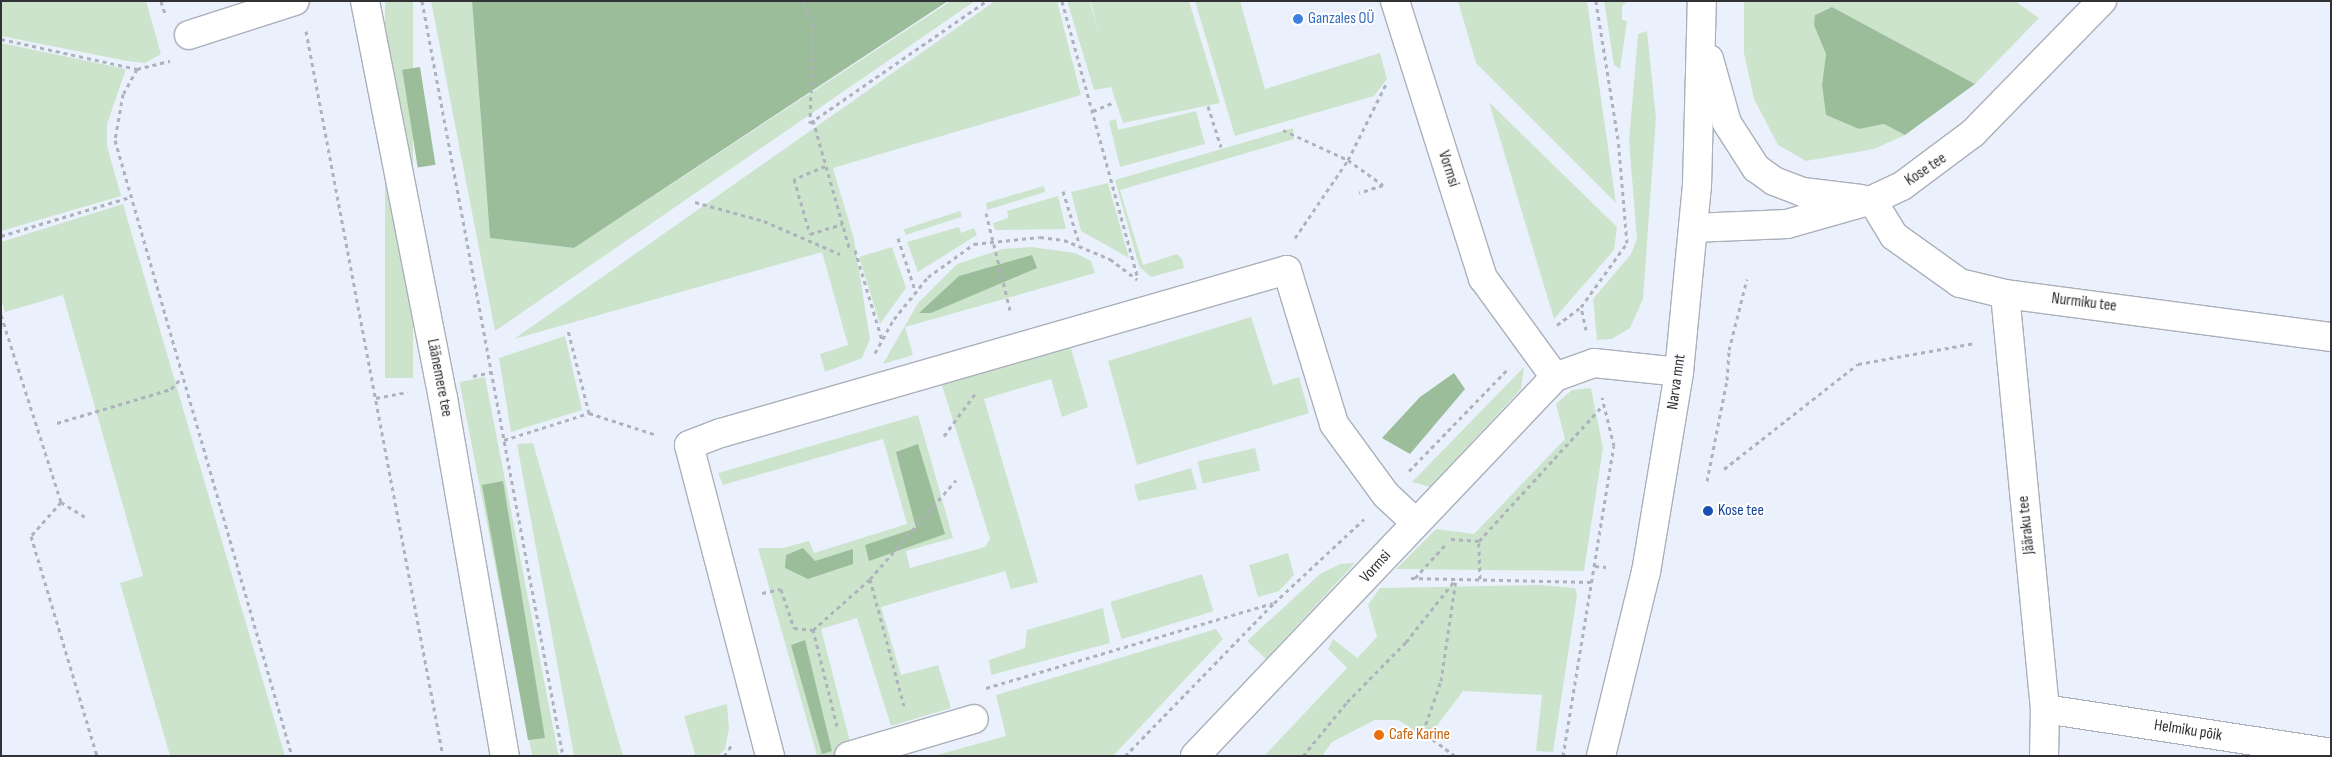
<!DOCTYPE html>
<meta charset="utf-8">
<style>
body{margin:0}
#map{position:relative;width:2332px;height:757px;overflow:hidden;background:#ebf1fc;font-family:"Sofia Sans Condensed",sans-serif}
div>[style]{position:absolute}
.green>*{inset:0;background:#cde4cc;transform-origin:0 0}
.forest>*{inset:0;background:#9bbd9a;transform-origin:0 0}
.path>*{height:3px;margin-top:-1.5px;transform-origin:0;background:repeating-linear-gradient(90deg,#aeb3bb 0 4px,transparent 0 8px)}
.roads{filter:drop-shadow(1px 0 #aab0ba) drop-shadow(-1px 0 #aab0ba) drop-shadow(0 1px #aab0ba) drop-shadow(0 -1px #aab0ba)}
.minor>*{height:28px;margin:-14px;padding:0 14px;transform-origin:14px;border-radius:14px;background:#fff}
.major>*{height:28px;margin:-14px;padding:0 14px;transform-origin:14px;border-radius:14px;background:#fff}
.dots>*{width:14px;height:14px;translate:-50% -50%;box-sizing:border-box;border:2px solid #fefefe;border-radius:50%}
span{translate:-50% -50%;white-space:nowrap;text-align:center;line-height:1.15;-webkit-text-stroke:4px #fefefe;paint-order:stroke}
.shop-label{font-size:16px;color:#366cbe}
.left{translate:0 -50%;text-align:left}
.street-label{font-size:16px;color:#303236}
.transit-label{font-size:16px;color:#164399}
.food-label{font-size:16px;color:#c56008}
.frame{position:absolute;inset:0;border:2px solid #303236;pointer-events:none}
</style>
<div id="map">
<div class="green">
<i style="clip-path:polygon(1px 1px,146px 1px,161px 54px,145px 63px,127px 61px,1px 36px)"></i>
<i style="left:385px;top:1px;width:28px;height:377px"></i>
<i style="clip-path:polygon(431px 1px,472px 1px,490px 238px,574px 248px,951px 1px,975px 1px,495px 331px)"></i>
<i style="clip-path:polygon(995px 1px,1057px 1px,1081px 95px,833px 168px,854px 239px,870px 339px,862px 358px,825px 372px,820px 354px,848px 345px,822px 252px,514px 339px)"></i>
<i style="clip-path:polygon(1067px 1px,1090px 1px,1098px 33px,1091px 1px,1189px 1px,1220px 103px,1123px 123px,1111px 87px,1094px 90px)"></i>
<i style="clip-path:polygon(1195px 1px,1240px 1px,1265px 89px,1380px 53px,1387px 79px,1374px 96px,1235px 136px)"></i>
<i style="clip-path:polygon(1458px 1px,1587px 1px,1616px 203px,1476px 63px)"></i>
<i style="clip-path:polygon(1604px 1px,1628px 1px,1622px 6px,1622px 20px,1627px 21px,1620px 69px,1614px 65px)"></i>
<i style="clip-path:polygon(1744px 1px,2015px 1px,2039px 18px,1975px 84px,1832px 7px,1815px 15px,1826px 54px,1822px 85px,1826px 115px,1859px 129px,1884px 124px,1905px 135px,1874px 149px,1806px 161px,1778px 145px,1754px 99px,1744px 53px)"></i>
<i style="clip-path:polygon(1647px 31px,1656px 118px,1643px 299px,1630px 328px,1612px 339px,1597px 340px,1593px 299px,1631px 254px,1637px 239px,1629px 141px,1638px 34px)"></i>
<i style="clip-path:polygon(1px 43px,126px 69px,107px 124px,107px 146px,121px 196px,1px 231px)"></i>
<i style="clip-path:polygon(1489px 102px,1617px 227px,1614px 250px,1554px 319px)"></i>
<i style="clip-path:polygon(1196px 111px,1205px 144px,1120px 167px,1109px 121px,1116px 119px,1118px 130px)"></i>
<i style="clip-path:polygon(1293px 128px,1294px 139px,1120px 190px,1143px 265px,1177px 254px,1182px 259px,1184px 268px,1151px 277px,1147px 274px,1139px 266px,1115px 180px)"></i>
<i style="clip-path:polygon(1108px 183px,1129px 258px,1081px 231px,1071px 192px)"></i>
<i style="clip-path:polygon(1044px 186px,1045px 192px,987px 210px,986px 203px)"></i>
<i style="clip-path:polygon(1058px 196px,1066px 229px,995px 230px,993px 223px,1008px 218px,1007px 211px)"></i>
<i style="clip-path:polygon(123px 204px,285px 756px,170px 756px,120px 583px,143px 576px,63px 295px,5px 312px,1px 299px,1px 242px)"></i>
<i style="left:960px;top:211px;width:6px;height:59px;rotate:72deg"></i>
<i style="clip-path:polygon(959px 227px,961px 233px,974px 228px,977px 235px,918px 272px,907px 242px)"></i>
<i style="clip-path:polygon(892px 247px,906px 288px,880px 324px,859px 257px)"></i>
<i style="clip-path:polygon(1032px 247px,1075px 253px,1091px 261px,1095px 273px,905px 327px,913px 355px,883px 364px,918px 303px,957px 264px,1002px 249px)"></i>
<i style="clip-path:polygon(1251px 317px,1273px 385px,1299px 377px,1309px 413px,1137px 465px,1108px 361px)"></i>
<i style="clip-path:polygon(565px 336px,582px 410px,511px 432px,499px 358px)"></i>
<i style="clip-path:polygon(1070px 345px,1088px 407px,1062px 417px,1051px 379px,984px 399px,1038px 582px,1011px 589px,1005px 571px,881px 607px,901px 675px,938px 665px,951px 708px,891px 726px,857px 618px,821px 629px,851px 745px,833px 756px,817px 756px,758px 548px,783px 548px,809px 541px,814px 553px,907px 524px,883px 439px,723px 485px,718px 473px,918px 415px,953px 538px,906px 551px,910px 568px,985px 547px,990px 539px,941px 382px)"></i>
<i style="clip-path:polygon(1524px 367px,1521px 389px,1430px 487px,1412px 482px)"></i>
<i style="left:485px;top:377px;width:386px;height:26px;rotate:79deg"></i>
<i style="clip-path:polygon(1591px 388px,1603px 448px,1584px 571px,1396px 569px,1436px 529px,1474px 534px,1565px 439px,1556px 404px,1572px 390px)"></i>
<i style="clip-path:polygon(533px 443px,623px 756px,574px 756px,517px 444px)"></i>
<i style="left:1255px;top:448px;width:23px;height:59px;rotate:77deg"></i>
<i style="clip-path:polygon(1191px 468px,1197px 489px,1138px 501px,1134px 485px)"></i>
<i style="clip-path:polygon(1288px 553px,1294px 575px,1279px 591px,1258px 597px,1249px 565px)"></i>
<i style="clip-path:polygon(1355px 563px,1266px 659px,1247px 641px,1320px 574px,1340px 564px)"></i>
<i style="left:1202px;top:574px;width:39px;height:96px;rotate:73deg"></i>
<i style="clip-path:polygon(1540px 585px,1575px 588px,1577px 596px,1553px 752px,1536px 751px,1542px 695px,1463px 691px,1427px 739px,1398px 720px,1375px 720px,1332px 742px,1322px 756px,1264px 756px,1347px 668px,1328px 649px,1333px 639px,1357px 658px,1377px 637px,1368px 605px,1380px 588px)"></i>
<i style="clip-path:polygon(1103px 608px,1110px 643px,991px 675px,989px 660px,1025px 648px,1027px 630px)"></i>
<i style="clip-path:polygon(1216px 629px,1223px 639px,1113px 756px,933px 756px,1006px 736px,996px 695px)"></i>
<i style="clip-path:polygon(727px 704px,729px 728px,725px 749px,718px 756px,689px 756px,695px 754px,684px 716px)"></i>
</div>
<div class="forest">
<i style="clip-path:polygon(472px 1px,948px 1px,574px 248px,490px 238px)"></i>
<i style="clip-path:polygon(1832px 7px,1975px 84px,1905px 135px,1884px 124px,1859px 129px,1826px 115px,1822px 85px,1826px 54px,1814px 25px,1815px 15px)"></i>
<i style="left:420px;top:67px;width:99px;height:18px;rotate:81deg"></i>
<i style="clip-path:polygon(1032px 255px,1037px 268px,931px 313px,919px 313px,959px 276px)"></i>
<i style="clip-path:polygon(1454px 373px,1465px 389px,1410px 454px,1382px 438px,1420px 397px)"></i>
<i style="clip-path:polygon(918px 444px,945px 534px,869px 561px,865px 545px,916px 528px,896px 452px)"></i>
<i style="clip-path:polygon(503px 481px,545px 738px,528px 740px,482px 485px)"></i>
<i style="clip-path:polygon(803px 548px,815px 561px,853px 549px,853px 564px,808px 579px,785px 568px,786px 555px)"></i>
<i style="clip-path:polygon(805px 640px,832px 751px,822px 754px,791px 645px)"></i>
</div>
<div class="path">
<i style="left:161px;top:1px;width:13px;rotate:72deg"></i>
<i style="left:422px;top:1px;width:768px;rotate:79.42deg"></i>
<i style="left:803px;top:1px;width:26px;rotate:67deg"></i>
<i style="left:813px;top:25px;width:98px;rotate:91.8deg"></i>
<i style="left:1062px;top:1px;width:287px;rotate:74.7deg"></i>
<i style="left:306px;top:31px;width:738px;rotate:79.3deg"></i>
<i style="left:1px;top:39px;width:139px;rotate:12.4deg"></i>
<i style="left:137px;top:69px;width:34px;rotate:-14deg"></i>
<i style="left:137px;top:69px;width:29px;rotate:119deg"></i>
<i style="left:123px;top:94px;width:47px;rotate:99.9deg"></i>
<i style="left:115px;top:140px;width:641px;rotate:73.97deg"></i>
<i style="left:1208px;top:106px;width:43px;rotate:72.4deg"></i>
<i style="left:1093px;top:111px;width:21px;rotate:-23deg"></i>
<i style="left:813px;top:120px;width:136px;rotate:74.2deg"></i>
<i style="left:810px;top:123px;width:214px;rotate:-34.7deg"></i>
<i style="left:1283px;top:130px;width:72px;rotate:24.8deg"></i>
<i style="left:1348px;top:160px;width:43px;rotate:35.5deg"></i>
<i style="left:1383px;top:185px;width:25px;rotate:162deg"></i>
<i style="left:825px;top:166px;width:34px;rotate:157deg"></i>
<i style="left:794px;top:179px;width:57px;rotate:73.8deg"></i>
<i style="left:810px;top:234px;width:34px;rotate:-17deg"></i>
<i style="left:1063px;top:191px;width:54px;rotate:72.9deg"></i>
<i style="left:695px;top:202px;width:72px;rotate:15.4deg"></i>
<i style="left:764px;top:221px;width:83px;rotate:23.5deg"></i>
<i style="left:986px;top:213px;width:104px;rotate:76.1deg"></i>
<i style="left:1px;top:236px;width:135px;rotate:-16.8deg"></i>
<i style="left:898px;top:238px;width:58px;rotate:71.9deg"></i>
<i style="left:1295px;top:238px;width:94px;rotate:-55.8deg"></i>
<i style="left:1348px;top:160px;width:85px;rotate:-63.4deg"></i>
<i style="left:855px;top:250px;width:94px;rotate:73.3deg"></i>
<i style="left:1px;top:315px;width:196px;rotate:72.2deg"></i>
<i style="left:61px;top:502px;width:28px;rotate:32deg"></i>
<i style="left:1557px;top:325px;width:30px;rotate:-37deg"></i>
<i style="left:1586px;top:330px;width:24px;rotate:-102deg"></i>
<i style="left:1581px;top:307px;width:79px;rotate:-54.3deg"></i>
<i style="left:1627px;top:243px;width:104px;rotate:-94.9deg"></i>
<i style="left:1618px;top:139px;width:140px;rotate:-99.1deg"></i>
<i style="left:875px;top:353px;width:39px;rotate:-61deg"></i>
<i style="left:894px;top:319px;width:54px;rotate:-51deg"></i>
<i style="left:928px;top:277px;width:57px;rotate:-35.7deg"></i>
<i style="left:974px;top:244px;width:66px;rotate:-6.1deg"></i>
<i style="left:1040px;top:237px;width:24px;rotate:7deg"></i>
<i style="left:1064px;top:240px;width:50px;rotate:22.4deg"></i>
<i style="left:1110px;top:259px;width:34px;rotate:37deg"></i>
<i style="left:473px;top:376px;width:19px;rotate:-12deg"></i>
<i style="left:376px;top:398px;width:32px;rotate:-11deg"></i>
<i style="left:589px;top:413px;width:71px;rotate:17.9deg"></i>
<i style="left:57px;top:423px;width:119px;rotate:-16.6deg"></i>
<i style="left:171px;top:389px;width:16px;rotate:-47deg"></i>
<i style="left:944px;top:436px;width:52px;rotate:-53.6deg"></i>
<i style="left:504px;top:440px;width:89px;rotate:-17.6deg"></i>
<i style="left:589px;top:413px;width:86px;rotate:-104.2deg"></i>
<i style="left:1724px;top:469px;width:170px;rotate:-38.1deg"></i>
<i style="left:1858px;top:364px;width:119px;rotate:-10.2deg"></i>
<i style="left:1409px;top:471px;width:142px;rotate:-45.9deg"></i>
<i style="left:1707px;top:481px;width:103px;rotate:-78.8deg"></i>
<i style="left:1727px;top:380px;width:30px;rotate:-86deg"></i>
<i style="left:1729px;top:350px;width:73px;rotate:-75.8deg"></i>
<i style="left:61px;top:502px;width:45px;rotate:131.4deg"></i>
<i style="left:31px;top:536px;width:230px;rotate:73.3deg"></i>
<i style="left:1451px;top:539px;width:28px;rotate:4deg"></i>
<i style="left:1595px;top:566px;width:11px;rotate:5deg"></i>
<i style="left:1411px;top:578px;width:181px;rotate:1.3deg"></i>
<i style="left:1415px;top:578px;width:45px;rotate:-47.7deg"></i>
<i style="left:870px;top:579px;width:131px;rotate:75deg"></i>
<i style="left:1480px;top:579px;width:38px;rotate:-92deg"></i>
<i style="left:1479px;top:541px;width:185px;rotate:-47.6deg"></i>
<i style="left:762px;top:593px;width:19px;rotate:-12deg"></i>
<i style="left:781px;top:589px;width:41px;rotate:71.6deg"></i>
<i style="left:794px;top:628px;width:19px;rotate:6deg"></i>
<i style="left:986px;top:688px;width:299px;rotate:-16.5deg"></i>
<i style="left:837px;top:726px;width:99px;rotate:-104deg"></i>
<i style="left:813px;top:630px;width:76px;rotate:-41.8deg"></i>
<i style="left:870px;top:579px;width:131px;rotate:-49deg"></i>
<i style="left:724px;top:756px;width:16px;rotate:-55deg"></i>
<i style="left:1125px;top:756px;width:214px;rotate:-45.8deg"></i>
<i style="left:1274px;top:603px;width:123px;rotate:-43deg"></i>
<i style="left:1303px;top:756px;width:70px;rotate:-50.8deg"></i>
<i style="left:1347px;top:702px;width:84px;rotate:-45.5deg"></i>
<i style="left:1406px;top:642px;width:80px;rotate:-51.6deg"></i>
<i style="left:1455px;top:756px;width:40px;rotate:-143deg"></i>
<i style="left:1423px;top:732px;width:54px;rotate:-70.6deg"></i>
<i style="left:1441px;top:681px;width:103px;rotate:-81.6deg"></i>
<i style="left:1563px;top:756px;width:314px;rotate:-80.7deg"></i>
<i style="left:1614px;top:446px;width:50px;rotate:-103.8deg"></i>
</div>
<div class="roads">
<div class="minor">
<i style="left:365px;top:1px;width:405px;rotate:78.9deg"></i>
<i style="left:443px;top:398px;width:363px;rotate:80.2deg"></i>
<i style="left:1395px;top:1px;width:291px;rotate:72.4deg"></i>
<i style="left:1483px;top:278px;width:122px;rotate:54deg"></i>
<i style="left:189px;top:35px;width:111px;rotate:-17.8deg"></i>
<i style="left:1872px;top:200px;width:42px;rotate:58.6deg"></i>
<i style="left:1894px;top:236px;width:81px;rotate:35.5deg"></i>
<i style="left:1960px;top:283px;width:46px;rotate:13.7deg"></i>
<i style="left:2005px;top:294px;width:329px;rotate:7.5deg"></i>
<i style="left:2005px;top:294px;width:417px;rotate:84.5deg"></i>
<i style="left:2045px;top:709px;width:47px;rotate:91.2deg"></i>
<i style="left:2045px;top:709px;width:289px;rotate:8.7deg"></i>
<i style="left:770px;top:756px;width:321px;rotate:-104.6deg"></i>
<i style="left:689px;top:445px;width:34px;rotate:-21deg"></i>
<i style="left:721px;top:433px;width:589px;rotate:-16.07deg"></i>
<i style="left:1287px;top:270px;width:161px;rotate:73deg"></i>
<i style="left:1334px;top:424px;width:88px;rotate:53.8deg"></i>
<i style="left:1386px;top:495px;width:40px;rotate:43deg"></i>
<i style="left:849px;top:756px;width:130px;rotate:-16.5deg"></i>
<i style="left:1195px;top:756px;width:523px;rotate:-46.47deg"></i>
<i style="left:1555px;top:377px;width:41px;rotate:-19.7deg"></i>
<i style="left:1594px;top:363px;width:85px;rotate:6deg"></i>
</div>
<div class="major">
<i style="left:1709px;top:59px;width:66px;rotate:74.3deg"></i>
<i style="left:1727px;top:123px;width:54px;rotate:57.2deg"></i>
<i style="left:1756px;top:168px;width:22px;rotate:36deg"></i>
<i style="left:1774px;top:181px;width:31px;rotate:21deg"></i>
<i style="left:1803px;top:192px;width:58px;rotate:6.9deg"></i>
<i style="left:1693px;top:228px;width:94px;rotate:-2.4deg"></i>
<i style="left:1787px;top:224px;width:88px;rotate:-15.8deg"></i>
<i style="left:1872px;top:200px;width:33px;rotate:-25deg"></i>
<i style="left:1902px;top:186px;width:89px;rotate:-36.7deg"></i>
<i style="left:1973px;top:133px;width:185px;rotate:-45.7deg"></i>
<i style="left:1601px;top:756px;width:189px;rotate:-76.3deg"></i>
<i style="left:1646px;top:572px;width:203px;rotate:-80.6deg"></i>
<i style="left:1679px;top:372px;width:187px;rotate:-84.5deg"></i>
<i style="left:1697px;top:186px;width:185px;rotate:-88.5deg"></i>
</div>
</div>
<div class="dots">
<i style="left:1298px;top:19px;background:#3f7fe0"></i>
<i style="left:1708px;top:511px;background:#1a4fb4"></i>
<i style="left:1379px;top:735px;background:#e8710a"></i>
</div>
<div class="shop-label">
<span class="left" style="left:1308px;top:19px">Ganzales OÜ</span>
</div>
<div class="street-label">
<span style="left:1448px;top:169px;rotate:72deg">Vormsi</span>
<span style="left:1926px;top:170px;rotate:-34deg">Kose tee</span>
<span style="left:2084px;top:303px;rotate:7deg">Nurmiku tee</span>
<span style="left:439px;top:378px;rotate:79deg">Läänemere tee</span>
<span style="left:1677px;top:382px;rotate:-82deg">Narva mnt</span>
<span style="left:2027px;top:525px;rotate:-96deg">Jääraku tee</span>
<span style="left:1376px;top:567px;rotate:-48deg">Vormsi</span>
<span style="left:2188px;top:731px;rotate:9deg">Helmiku põik</span>
</div>
<div class="transit-label">
<span class="left" style="left:1718px;top:511px">Kose tee</span>
</div>
<div class="food-label">
<span class="left" style="left:1389px;top:735px">Cafe Karine</span>
</div>
<div class="frame"></div>
</div>
